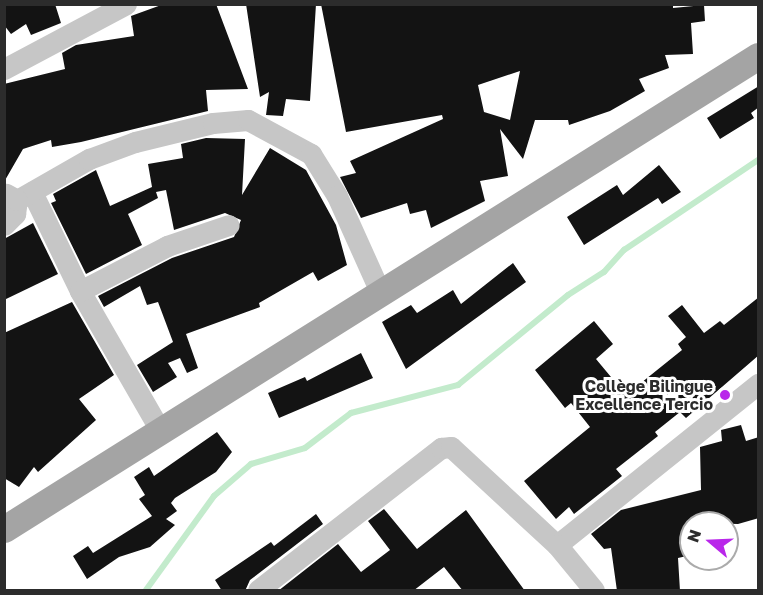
<!DOCTYPE html>
<meta charset="utf-8">
<style>
body{margin:0}
#map{position:relative;width:763px;height:595px;overflow:hidden;background:#fff;font-family:"Golos Text",sans-serif}
div>[style]{position:absolute}
.stream>*{height:6px;margin:-3px;padding:0 3px;transform-origin:3px;border-radius:3px;background:#c3ebcc}
.building>*{inset:0;background:#131313}
.minor>*{height:21px;margin:-10.5px;padding:0 10.5px;transform-origin:10.5px;border-radius:10.5px;background:#c6c6c6}
.major>*{height:27px;margin:-13.5px;padding:0 13.5px;transform-origin:13.5px;border-radius:13.5px;background:#a4a4a4}
.dots>*{width:16px;height:16px;translate:-50% -50%;box-sizing:border-box;border:3px solid #fff;border-radius:50%}
span{translate:-50% -50%;white-space:nowrap;text-align:center;line-height:1.15;-webkit-text-stroke:6px #fff;paint-order:stroke}
.poi-label{font-size:16px;color:#2c2c2c;font-weight:700}
.right{translate:-100% -50%;text-align:right}
.frame{position:absolute;inset:0;border:6px solid #2c2c2c;pointer-events:none}
.north{position:absolute;left:679px;top:511px;width:60px;height:60px;box-sizing:border-box;background:#fff;border:2px solid #ababab;border-radius:50%;rotate:289deg;font-size:16px;font-weight:700;line-height:24px;text-align:center;color:#2c2c2c}
.north::after{content:'';display:block;margin:auto;width:21px;height:27px;background:#b927ea;clip-path:polygon(50% 0,100% 100%,50% 72%,0 100%)}
</style>
<div id="map">
<div class="stream">
<i style="left:146px;top:590px;width:116px;rotate:-54.1deg"></i>
<i style="left:214px;top:496px;width:49px;rotate:-40.9deg"></i>
<i style="left:251px;top:464px;width:56px;rotate:-16.5deg"></i>
<i style="left:305px;top:448px;width:58px;rotate:-37.3deg"></i>
<i style="left:351px;top:413px;width:111px;rotate:-14.7deg"></i>
<i style="left:458px;top:385px;width:142px;rotate:-39.3deg"></i>
<i style="left:568px;top:295px;width:43px;rotate:-32.6deg"></i>
<i style="left:604px;top:272px;width:30px;rotate:-48deg"></i>
<i style="left:624px;top:250px;width:161px;rotate:-33.9deg"></i>
</div>
<div class="building">
<i style="clip-path:polygon(4px 4px,55px 4px,61px 23px,31px 35px,26px 24px,11px 34px,4px 25px)"></i>
<i style="clip-path:polygon(164px 4px,216px 4px,248px 89px,206px 90px,208px 111px,81px 142px,52px 147px,51px 140px,23px 149px,4px 182px,4px 84px,65px 69px,62px 53px,76px 45px,134px 36px,131px 16px)"></i>
<i style="clip-path:polygon(246px 4px,316px 4px,310px 101px,286px 99px,283px 116px,266px 115px,269px 92px,260px 97px)"></i>
<i style="clip-path:polygon(evenodd,321px 4px,673px 4px,673px 8px,704px 5px,705px 21px,691px 23px,693px 54px,665px 55px,669px 68px,639px 79px,645px 91px,610px 111px,569px 125px,568px 120px,535px 120px,523px 159px,500px 129px,508px 176px,480px 181px,485px 201px,431px 228px,426px 210px,410px 214px,407px 203px,361px 218px,340px 177px,356px 173px,350px 161px,443px 119px,442px 115px,346px 132px,321px 4px,520px 71px,510px 120px,484px 112px,478px 85px,520px 71px)"></i>
<i style="clip-path:polygon(759px 86px,759px 107px,751px 113px,754px 118px,720px 139px,707px 118px)"></i>
<i style="clip-path:polygon(206px 138px,245px 139px,242px 195px,270px 148px,306px 170px,336px 225px,347px 265px,318px 281px,313px 272px,259px 303px,260px 307px,186px 334px,198px 368px,187px 373px,180px 358px,168px 363px,177px 377px,153px 392px,137px 365px,173px 342px,158px 302px,147px 305px,140px 286px,104px 307px,98px 296px,172px 258px,234px 237px,241px 220px,225px 213px,174px 230px,166px 190px,156px 192px,158px 198px,128px 214px,142px 245px,86px 274px,51px 203px,56px 201px,53px 194px,96px 170px,110px 206px,152px 187px,148px 164px,183px 158px,181px 144px)"></i>
<i style="clip-path:polygon(659px 165px,681px 192px,662px 204px,658px 198px,584px 245px,567px 217px,617px 185px,623px 195px)"></i>
<i style="clip-path:polygon(33px 223px,58px 274px,4px 300px,4px 239px)"></i>
<i style="clip-path:polygon(513px 263px,526px 282px,406px 369px,382px 322px,411px 305px,417px 313px,453px 290px,461px 304px)"></i>
<i style="clip-path:polygon(759px 297px,759px 355px,686px 418px,680px 412px,655px 432px,658px 436px,616px 469px,622px 476px,574px 514px,569px 507px,556px 519px,524px 481px,590px 427px,571px 403px,565px 408px,535px 370px,594px 321px,613px 344px,596px 359px,626px 395px,682px 350px,678px 344px,686px 337px,668px 316px,682px 305px,704px 333px,720px 321px,724px 325px)"></i>
<i style="clip-path:polygon(72px 302px,114px 375px,79px 399px,96px 420px,38px 472px,34px 467px,19px 487px,4px 478px,4px 333px)"></i>
<i style="clip-path:polygon(361px 353px,373px 378px,279px 418px,268px 393px,305px 377px,307px 381px)"></i>
<i style="clip-path:polygon(741px 425px,746px 441px,759px 437px,759px 518px,738px 524px,691px 523px,691px 555px,678px 558px,680px 591px,617px 591px,611px 548px,604px 549px,591px 534px,621px 510px,701px 490px,700px 447px,722px 441px,721px 430px)"></i>
<i style="clip-path:polygon(217px 432px,232px 452px,216px 472px,175px 498px,171px 503px,177px 511px,166px 519px,175px 525px,150px 547px,119px 557px,87px 579px,73px 556px,88px 546px,93px 553px,152px 516px,139px 499px,145px 495px,134px 477px,149px 467px,154px 476px)"></i>
<i style="clip-path:polygon(384px 509px,417px 549px,466px 510px,525px 591px,463px 591px,444px 567px,413px 591px,278px 591px,338px 544px,361px 572px,390px 550px,368px 521px)"></i>
<i style="clip-path:polygon(316px 514px,323px 524px,250px 580px,245px 591px,222px 591px,215px 580px,271px 542px,274px 546px)"></i>
</div>
<div class="minor">
<i style="left:4px;top:69px;width:138px;rotate:-28deg"></i>
<i style="left:32px;top:192px;width:110px;rotate:64.1deg"></i>
<i style="left:80px;top:291px;width:163px;rotate:60.1deg"></i>
<i style="left:17px;top:200px;width:83px;rotate:-29.7deg"></i>
<i style="left:89px;top:159px;width:49px;rotate:-20.3deg"></i>
<i style="left:135px;top:142px;width:80px;rotate:-13.7deg"></i>
<i style="left:213px;top:123px;width:35px;rotate:-5deg"></i>
<i style="left:248px;top:120px;width:72px;rotate:28.4deg"></i>
<i style="left:311px;top:154px;width:49px;rotate:58.2deg"></i>
<i style="left:337px;top:196px;width:107px;rotate:65.8deg"></i>
<i style="left:4px;top:225px;width:16px;rotate:-45deg"></i>
<i style="left:15px;top:214px;width:14px;rotate:-82deg"></i>
<i style="left:17px;top:200px;width:13px;rotate:-151deg"></i>
<i style="left:80px;top:291px;width:98px;rotate:-27.3deg"></i>
<i style="left:167px;top:246px;width:65px;rotate:-18.7deg"></i>
<i style="left:557px;top:545px;width:258px;rotate:-38.7deg"></i>
<i style="left:258px;top:590px;width:232px;rotate:-37.8deg"></i>
<i style="left:441px;top:448px;width:10px;rotate:-6deg"></i>
<i style="left:451px;top:447px;width:144px;rotate:42.8deg"></i>
<i style="left:557px;top:545px;width:58px;rotate:50.6deg"></i>
</div>
<div class="major">
<i style="left:4px;top:529px;width:890px;rotate:-32.1deg"></i>
</div>
<div class="dots">
<i style="left:725px;top:395px;background:#b927ea"></i>
</div>
<div class="poi-label">
<span class="right" style="left:713px;top:395px">Collège Bilingue<br>Excellence Tercio</span>
</div>
<div class="frame"></div>
<div class="north">N</div>
</div>
